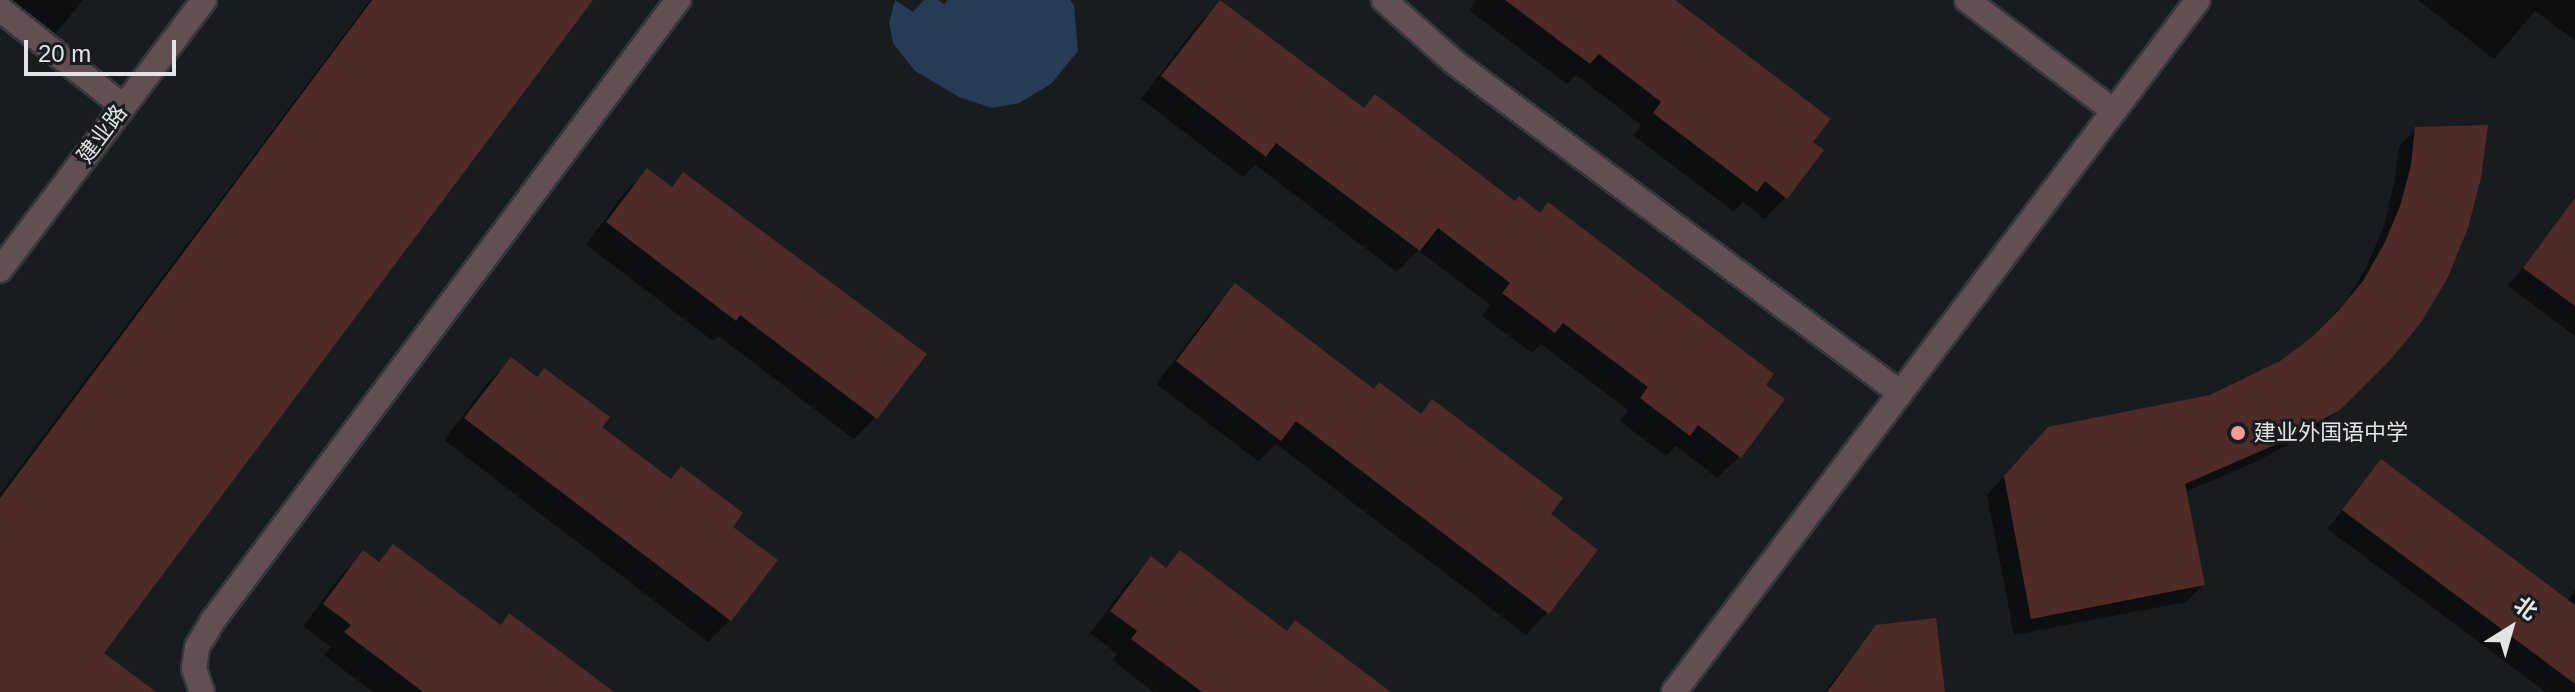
<!DOCTYPE html>
<meta charset="utf-8">
<style>
body{margin:0}
#map{position:relative;width:2575px;height:692px;overflow:hidden;background:#191c1e;font-family:Arial,"Noto Sans SC",sans-serif}
div>[style]{position:absolute}
.water>*{inset:0;background:#253b56}
.shadow>*{inset:0;background:#0007}
.building>*{inset:0;background:#4f2b27}
.roads{filter:drop-shadow(2px 0 #35383a) drop-shadow(-2px 0 #35383a) drop-shadow(0 2px #35383a) drop-shadow(0 -2px #35383a)}
.lane>*{height:24px;margin:-12px;padding:0 12px;transform-origin:12px;border-radius:12px;background:#614f54}
.street>*{height:24px;margin:-12px;padding:0 12px;transform-origin:12px;border-radius:12px;background:#614f54}
.dots>*{width:22px;height:22px;translate:-50% -50%;box-sizing:border-box;border:4px solid #191c1e;border-radius:50%}
span{translate:-50% -50%;white-space:nowrap;text-align:center;line-height:1.15;-webkit-text-stroke:6px #191c1e;paint-order:stroke}
.street-label{font-size:22px;color:#e2e4e6}
.poi-label{font-size:22px;color:#e2e4e6}
.left{translate:0 -50%;text-align:left}
.north{position:absolute;left:2471px;top:588px;width:80px;height:80px;-webkit-text-stroke:6px #191c1e;paint-order:stroke;rotate:37deg;font-size:22px;font-weight:700;line-height:32px;text-align:center;color:#e2e4e6}
.north::after{content:'';display:block;margin:auto;width:28px;height:36px;background:#e2e4e6;clip-path:polygon(50% 0,100% 100%,50% 72%,0 100%)}
.scale{position:absolute;left:24px;top:40px;width:152px;height:36px;box-sizing:border-box;border:4px solid #e2e4e6;border-top:0;padding-left:10px;font-size:24px;line-height:28px;white-space:nowrap;color:#e2e4e6;-webkit-text-stroke:6px #191c1e;paint-order:stroke}
</style>
<div id="map">
<div class="water">
<i style="clip-path:polygon(895px 0,913px 12px,924px 0,938px 0,944px 4px,947px 0,1070px 0,1074px 5px,1078px 51px,1051px 84px,1019px 103px,992px 108px,959px 97px,915px 71px,893px 43px,889px 23px)"></i>
</div>
<div class="shadow">
<i style="clip-path:polygon(8px 0,83px 0,40px 52px)"></i>
<i style="clip-path:polygon(370px 0,590px 0,101px 654px,153px 692px,0 692px,0 494px)"></i>
<i style="clip-path:polygon(1476px 0,1672px 0,1810px 143px,1786px 197px,1764px 219px,1743px 202px,1734px 212px,1633px 135px,1641px 125px,1576px 75px,1567px 84px,1469px 10px)"></i>
<i style="clip-path:polygon(2418px 0,2575px 0,2575px 41px,2535px 11px,2494px 59px)"></i>
<i style="clip-path:polygon(1221px 1px,1362px 109px,1375px 96px,1782px 399px,1739px 457px,1717px 478px,1676px 446px,1666px 456px,1620px 421px,1628px 410px,1541px 344px,1532px 353px,1482px 316px,1490px 305px,1418px 250px,1397px 272px,1255px 165px,1243px 177px,1141px 99px,1199px 23px)"></i>
<i style="clip-path:polygon(2416px 129px,2390px 357px,2320px 427px,2258px 461px,2185px 492px,2203px 585px,2186px 602px,2014px 635px,1987px 495px,2048px 428px,2211px 397px,2247px 382px,2308px 342px,2346px 301px,2368px 264px,2384px 225px,2394px 184px,2399px 147px)"></i>
<i style="clip-path:polygon(647px 171px,670px 188px,683px 175px,876px 417px,854px 439px,718px 336px,713px 341px,586px 245px,625px 192px)"></i>
<i style="clip-path:polygon(2565px 214px,2575px 222px,2575px 336px,2508px 286px)"></i>
<i style="clip-path:polygon(1236px 286px,1374px 391px,1419px 415px,1432px 402px,1548px 514px,1596px 550px,1547px 613px,1526px 635px,1276px 444px,1258px 461px,1156px 384px,1214px 308px)"></i>
<i style="clip-path:polygon(511px 360px,730px 527px,730px 620px,708px 642px,444px 440px,489px 381px)"></i>
<i style="clip-path:polygon(2381px 462px,2567px 601px,2575px 590px,2575px 692px,2546px 692px,2327px 529px)"></i>
<i style="clip-path:polygon(393px 547px,499px 626px,509px 616px,585px 692px,373px 692px,324px 655px,331px 647px,303px 626px,342px 574px,364px 553px,377px 563px)"></i>
<i style="clip-path:polygon(1180px 553px,1285px 633px,1374px 692px,1154px 692px,1112px 660px,1117px 654px,1090px 633px,1129px 581px,1151px 559px,1164px 569px)"></i>
<i style="clip-path:polygon(1877px 627px,1943px 692px,1824px 692px)"></i>
</div>
<div class="building">
<i style="clip-path:polygon(372px 0,593px 0,104px 653px,156px 692px,0 692px,0 498px)"></i>
<i style="clip-path:polygon(1220px 0,1364px 108px,1375px 94px,1515px 201px,1519px 196px,1540px 213px,1548px 202px,1774px 374px,1766px 385px,1785px 399px,1741px 458px,1698px 425px,1690px 436px,1640px 398px,1648px 387px,1563px 323px,1555px 333px,1502px 293px,1510px 283px,1438px 228px,1420px 251px,1276px 143px,1266px 157px,1161px 76px)"></i>
<i style="clip-path:polygon(1505px 0,1675px 0,1831px 119px,1813px 142px,1824px 150px,1787px 199px,1765px 181px,1757px 192px,1653px 113px,1661px 102px,1599px 54px,1590px 64px)"></i>
<i style="clip-path:polygon(2488px 125px,2481px 178px,2468px 228px,2448px 277px,2422px 321px,2392px 358px,2340px 410px,2277px 444px,2185px 484px,2205px 585px,2031px 619px,2004px 476px,2048px 427px,2210px 395px,2280px 361px,2311px 338px,2338px 311px,2363px 281px,2384px 244px,2400px 206px,2411px 165px,2415px 127px)"></i>
<i style="clip-path:polygon(647px 168px,672px 187px,683px 172px,927px 354px,877px 419px,740px 315px,736px 321px,606px 222px)"></i>
<i style="clip-path:polygon(2575px 198px,2575px 306px,2523px 268px)"></i>
<i style="clip-path:polygon(1235px 283px,1374px 389px,1379px 382px,1421px 414px,1432px 399px,1563px 498px,1551px 514px,1598px 550px,1549px 614px,1296px 421px,1281px 441px,1176px 361px)"></i>
<i style="clip-path:polygon(511px 357px,537px 377px,544px 368px,610px 417px,602px 427px,671px 479px,681px 466px,743px 513px,733px 527px,778px 560px,731px 621px,464px 418px)"></i>
<i style="clip-path:polygon(2381px 459px,2575px 605px,2575px 684px,2342px 510px)"></i>
<i style="clip-path:polygon(393px 544px,501px 625px,509px 613px,614px 692px,423px 692px,344px 632px,351px 625px,323px 604px,363px 550px,379px 562px)"></i>
<i style="clip-path:polygon(1180px 550px,1287px 631px,1295px 620px,1391px 692px,1202px 692px,1131px 639px,1137px 631px,1110px 611px,1151px 556px,1166px 568px)"></i>
<i style="clip-path:polygon(1936px 618px,1945px 692px,1827px 692px,1876px 625px)"></i>
</div>
<div class="roads">
<div class="lane">
<i style="left:1384px;top:0;width:94px;rotate:41.5deg"></i>
<i style="left:1454px;top:62px;width:554px;rotate:36.56deg"></i>
<i style="left:1967px;top:0;width:184px;rotate:37.1deg"></i>
<i style="left:0;top:9px;width:157px;rotate:38.3deg"></i>
<i style="left:202px;top:692px;width:24px;rotate:-109deg"></i>
<i style="left:194px;top:669px;width:22px;rotate:-82deg"></i>
<i style="left:197px;top:647px;width:33px;rotate:-59deg"></i>
<i style="left:214px;top:619px;width:774px;rotate:-53.14deg"></i>
<i style="left:1674px;top:692px;width:868px;rotate:-52.87deg"></i>
</div>
<div class="street">
<i style="left:0;top:270px;width:338px;rotate:-52.9deg"></i>
</div>
</div>
<div class="dots">
<i style="left:2238px;top:433px;background:#f59b99"></i>
</div>
<div class="street-label">
<span style="left:102px;top:134px;rotate:-53deg">建业路</span>
</div>
<div class="poi-label">
<span class="left" style="left:2254px;top:433px">建业外国语中学</span>
</div>
<div class="north">北</div>
<div class="scale">20 m</div>
</div>
